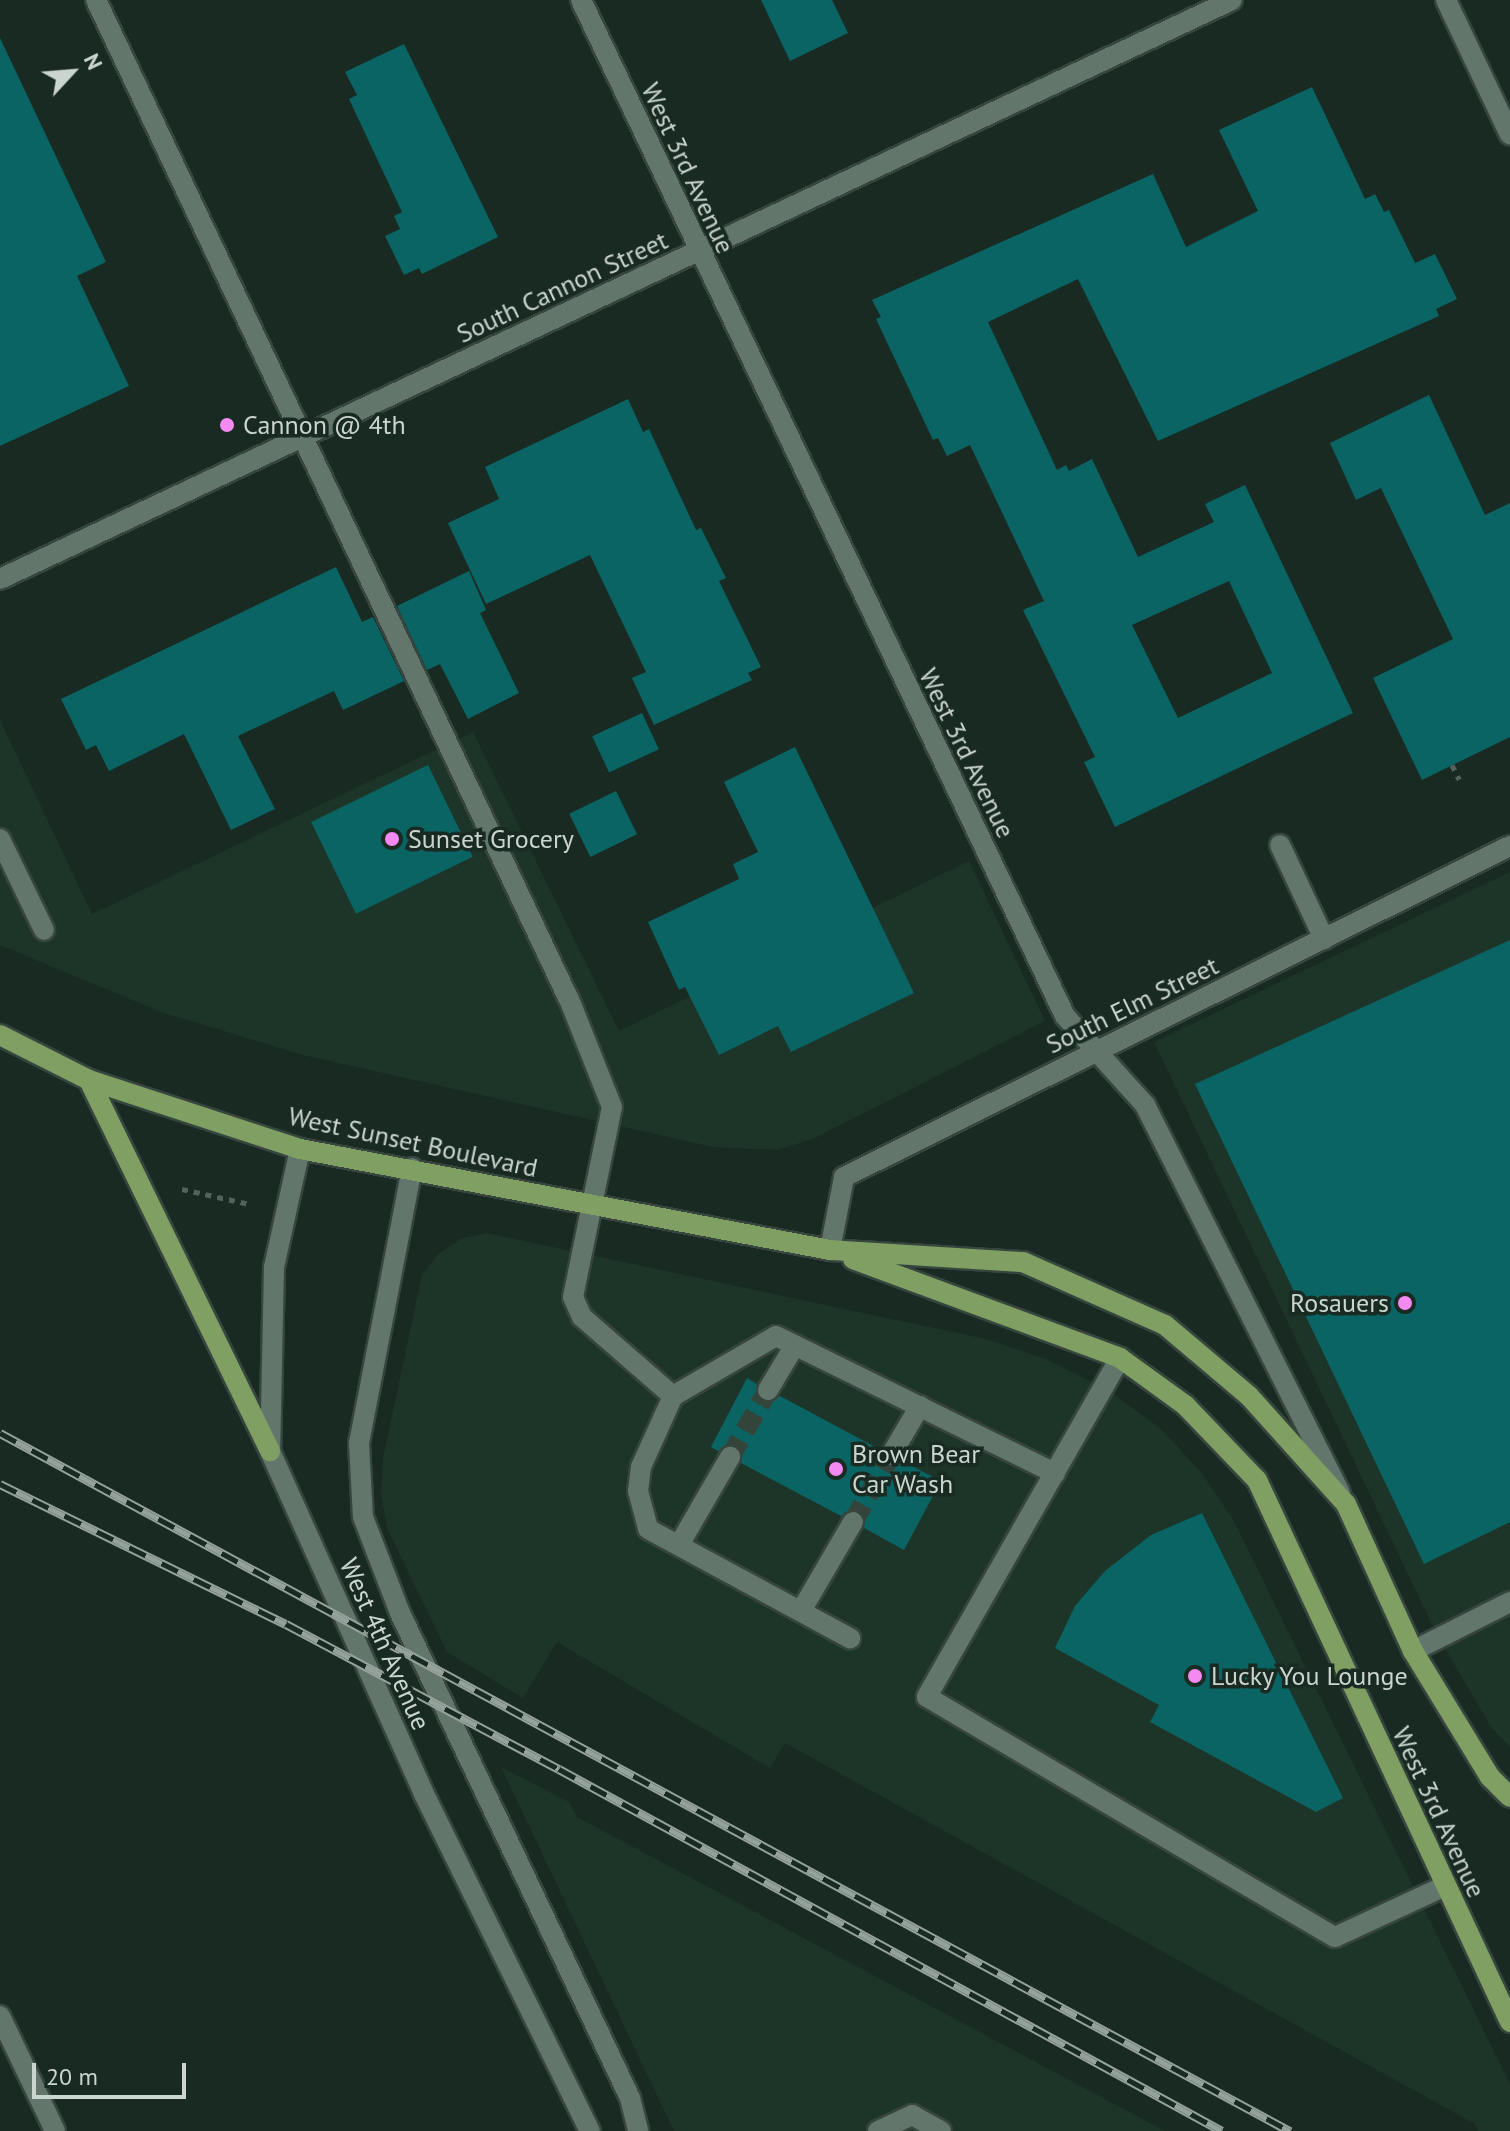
<!DOCTYPE html>
<style>
body{margin:0}
#map{position:relative;width:1510px;height:2131px;overflow:hidden;background:#182a21;font-family:"PT Sans",sans-serif}
div>[style]{position:absolute}
.built>*{inset:0;background:#1d3529}
.building>*{inset:0;background:#0a6464;transform-origin:0 0}
.minor-tunnel>*{height:20px;margin-top:-10px;transform-origin:0;background:repeating-linear-gradient(90deg,#33443b 0 20px,transparent 0 30px)}
.path>*{height:5px;margin-top:-2.5px;transform-origin:0;background:repeating-linear-gradient(90deg,#53625a 0 6px,transparent 0 12px)}
.roads{filter:drop-shadow(2px 0 #37453e) drop-shadow(-2px 0 #37453e) drop-shadow(0 2px #37453e) drop-shadow(0 -2px #37453e)}
.minor>*{height:20px;margin:-10px;padding:0 10px;transform-origin:10px;border-radius:10px;background:#62766b}
.major>*{height:20px;margin:-10px;padding:0 10px;transform-origin:10px;border-radius:10px;background:#7fa062}
.rail>*{height:9px;margin-top:-4.5px;transform-origin:0;background:repeating-linear-gradient(90deg,#182a21 0 18px,#95a29b 0 36px);box-sizing:border-box;border-block:2px solid #95a29b}
.dots>*{width:22px;height:22px;translate:-50% -50%;box-sizing:border-box;border:4px solid #182a21;border-radius:50%}
span{translate:-50% -50%;white-space:nowrap;text-align:center;line-height:1.15;-webkit-text-stroke:7px #182a21;paint-order:stroke}
.street-label{font-size:26px;color:#cbd5cf}
.poi-label{font-size:26px;color:#cbd5cf}
.left{translate:0 -50%;text-align:left}
.right{translate:-100% -50%;text-align:right}
.north{position:absolute;left:32px;top:32px;width:80px;height:80px;-webkit-text-stroke:6px #182a21;paint-order:stroke;rotate:64deg;font-size:22px;font-weight:700;line-height:32px;text-align:center;color:#cbd5cf}
.north::after{content:'';display:block;margin:auto;width:28px;height:36px;background:#cbd5cf;clip-path:polygon(50% 0,100% 100%,50% 72%,0 100%)}
.scale{position:absolute;left:32px;top:2063px;width:154px;height:36px;box-sizing:border-box;border:4px solid #cbd5cf;border-top:0;padding-left:10px;font-size:24px;line-height:28px;white-space:nowrap;color:#cbd5cf;-webkit-text-stroke:6px #182a21;paint-order:stroke}
</style>
<div id="map">
<div class="built">
<i style="clip-path:polygon(0 720px,92px 914px,473px 732px,619px 1031px,969px 861px,1045px 1021px,813px 1139px,777px 1150px,713px 1147px,303px 1055px,161px 1012px,0 945px)"></i>
<i style="clip-path:polygon(1510px 872px,1510px 1747px,1491px 1727px,1436px 1633px,1154px 1042px)"></i>
<i style="clip-path:polygon(487px 1233px,986px 1339px,1046px 1359px,1108px 1390px,1160px 1428px,1201px 1472px,1234px 1521px,1510px 2084px,1510px 2131px,1478px 2131px,1475px 2124px,785px 1743px,770px 1768px,557px 1642px,523px 1698px,447px 1652px,387px 1528px,381px 1494px,383px 1458px,422px 1275px,438px 1254px,462px 1238px)"></i>
<i style="clip-path:polygon(501px 1767px,569px 1802px,577px 1817px,1165px 2131px,674px 2131px)"></i>
</div>
<div class="building">
<i style="clip-path:polygon(761px 0,832px 0,848px 33px,790px 61px)"></i>
<i style="clip-path:polygon(0 38px,106px 262px,77px 276px,129px 386px,0 446px)"></i>
<i style="clip-path:polygon(404px 44px,498px 237px,422px 274px,419px 268px,404px 275px,385px 236px,400px 229px,394px 216px,402px 212px,349px 99px,357px 95px,345px 72px)"></i>
<i style="clip-path:polygon(evenodd,1312px 87px,1365px 199px,1375px 194px,1384px 212px,1389px 210px,1415px 263px,1435px 254px,1457px 299px,1436px 309px,1439px 316px,1158px 441px,1078px 279px,988px 322px,1057px 470px,1066px 465px,1069px 471px,1092px 459px,1138px 557px,1214px 522px,1205px 504px,1245px 485px,1353px 713px,1115px 827px,1084px 762px,1095px 757px,1023px 610px,1044px 601px,970px 445px,947px 456px,938px 438px,933px 440px,876px 319px,881px 317px,872px 300px,1153px 174px,1186px 247px,1258px 211px,1219px 130px,1312px 87px,1229px 581px,1272px 673px,1178px 718px,1132px 625px,1229px 581px)"></i>
<i style="clip-path:polygon(1429px 395px,1485px 515px,1510px 503px,1510px 737px,1422px 780px,1373px 678px,1453px 639px,1381px 488px,1356px 500px,1330px 443px)"></i>
<i style="clip-path:polygon(628px 399px,643px 432px,649px 429px,696px 530px,701px 528px,726px 578px,719px 581px,761px 667px,748px 673px,752px 680px,654px 725px,632px 678px,646px 672px,590px 555px,486px 604px,448px 523px,499px 499px,485px 467px)"></i>
<i style="clip-path:polygon(336px 567px,362px 622px,373px 617px,404px 681px,343px 710px,334px 691px,238px 736px,275px 809px,231px 830px,184px 734px,109px 771px,96px 745px,86px 750px,61px 699px)"></i>
<i style="clip-path:polygon(469px 571px,486px 610px,480px 613px,519px 693px,468px 719px,440px 664px,427px 670px,397px 606px)"></i>
<i style="left:642px;top:713px;width:40px;height:55px;rotate:65deg"></i>
<i style="clip-path:polygon(795px 747px,914px 993px,791px 1052px,778px 1026px,719px 1055px,685px 987px,679px 990px,648px 922px,739px 879px,733px 864px,758px 852px,724px 782px)"></i>
<i style="left:428px;top:765px;width:102px;height:130px;rotate:64deg"></i>
<i style="left:616px;top:791px;width:48px;height:52px;rotate:64deg"></i>
<i style="clip-path:polygon(1510px 940px,1510px 1522px,1424px 1564px,1195px 1084px)"></i>
<i style="clip-path:polygon(747px 1378px,757px 1384px,762px 1401px,780px 1396px,879px 1449px,885px 1466px,902px 1461px,941px 1481px,904px 1550px,864px 1528px,859px 1510px,841px 1516px,741px 1463px,736px 1445px,718px 1451px,711px 1447px)"></i>
<i style="clip-path:polygon(1202px 1513px,1343px 1798px,1316px 1812px,1150px 1722px,1159px 1705px,1055px 1648px,1075px 1606px,1105px 1571px,1151px 1535px)"></i>
</div>
<div class="minor-tunnel">
<i style="left:730px;top:1457px;width:77px;rotate:-60.4deg"></i>
<i style="left:853px;top:1522px;width:77px;rotate:-60.4deg"></i>
</div>
<div class="path">
<i style="left:1452px;top:765px;width:16px;rotate:63deg"></i>
<i style="left:182px;top:1189px;width:69px;rotate:12.6deg"></i>
</div>
<div class="roads">
<div class="minor">
<i style="left:96px;top:0;width:1111px;rotate:64.68deg"></i>
<i style="left:571px;top:1004px;width:111px;rotate:68.3deg"></i>
<i style="left:612px;top:1107px;width:194px;rotate:101.6deg"></i>
<i style="left:573px;top:1297px;width:22px;rotate:66deg"></i>
<i style="left:582px;top:1317px;width:121px;rotate:41deg"></i>
<i style="left:673px;top:1396px;width:119px;rotate:-30.2deg"></i>
<i style="left:776px;top:1336px;width:311px;rotate:26.2deg"></i>
<i style="left:581px;top:0;width:1125px;rotate:64.53deg"></i>
<i style="left:1065px;top:1016px;width:120px;rotate:48deg"></i>
<i style="left:1145px;top:1105px;width:434px;rotate:63.3deg"></i>
<i style="left:1446px;top:0;width:149px;rotate:64.6deg"></i>
<i style="left:0;top:579px;width:1361px;rotate:-25.17deg"></i>
<i style="left:0;top:839px;width:101px;rotate:64.2deg"></i>
<i style="left:1280px;top:845px;width:104px;rotate:64.9deg"></i>
<i style="left:300px;top:1149px;width:121px;rotate:102.4deg"></i>
<i style="left:274px;top:1267px;width:184px;rotate:91.2deg"></i>
<i style="left:270px;top:1451px;width:376px;rotate:65.8deg"></i>
<i style="left:424px;top:1794px;width:376px;rotate:63.8deg"></i>
<i style="left:412px;top:1168px;width:281px;rotate:100.9deg"></i>
<i style="left:359px;top:1444px;width:73px;rotate:86.9deg"></i>
<i style="left:363px;top:1517px;width:103px;rotate:68.9deg"></i>
<i style="left:400px;top:1613px;width:537px;rotate:64.63deg"></i>
<i style="left:630px;top:2098px;width:34px;rotate:76deg"></i>
<i style="left:830px;top:1250px;width:74px;rotate:-79.1deg"></i>
<i style="left:844px;top:1177px;width:744px;rotate:-26.43deg"></i>
<i style="left:1120px;top:1358px;width:390px;rotate:119.7deg"></i>
<i style="left:927px;top:1697px;width:473px;rotate:30.5deg"></i>
<i style="left:1335px;top:1937px;width:121px;rotate:-24.9deg"></i>
<i style="left:768px;top:1390px;width:52px;rotate:-59deg"></i>
<i style="left:673px;top:1396px;width:78px;rotate:114.3deg"></i>
<i style="left:641px;top:1467px;width:24px;rotate:97deg"></i>
<i style="left:638px;top:1491px;width:39px;rotate:75deg"></i>
<i style="left:648px;top:1529px;width:230px;rotate:28.4deg"></i>
<i style="left:891px;top:1455px;width:57px;rotate:-59.4deg"></i>
<i style="left:679px;top:1545px;width:102px;rotate:-59.9deg"></i>
<i style="left:801px;top:1611px;width:103px;rotate:-59.7deg"></i>
<i style="left:1413px;top:1651px;width:109px;rotate:-26.8deg"></i>
<i style="left:0;top:2016px;width:127px;rotate:64.4deg"></i>
<i style="left:878px;top:2131px;width:38px;rotate:-25deg"></i>
<i style="left:912px;top:2115px;width:33px;rotate:29deg"></i>
</div>
<div class="major">
<i style="left:0;top:1035px;width:100px;rotate:26.8deg"></i>
<i style="left:89px;top:1080px;width:222px;rotate:18.1deg"></i>
<i style="left:300px;top:1149px;width:540px;rotate:10.79deg"></i>
<i style="left:830px;top:1250px;width:193px;rotate:3.6deg"></i>
<i style="left:1023px;top:1262px;width:155px;rotate:23.9deg"></i>
<i style="left:1165px;top:1325px;width:110px;rotate:40.2deg"></i>
<i style="left:1249px;top:1396px;width:145px;rotate:48.1deg"></i>
<i style="left:1346px;top:1504px;width:162px;rotate:65.5deg"></i>
<i style="left:1413px;top:1651px;width:148px;rotate:58.6deg"></i>
<i style="left:1490px;top:1777px;width:28px;rotate:45deg"></i>
<i style="left:89px;top:1080px;width:413px;rotate:64deg"></i>
<i style="left:853px;top:1259px;width:285px;rotate:20.3deg"></i>
<i style="left:1120px;top:1358px;width:80px;rotate:35.9deg"></i>
<i style="left:1185px;top:1405px;width:104px;rotate:46.2deg"></i>
<i style="left:1257px;top:1480px;width:598px;rotate:64.98deg"></i>
</div>
</div>
<div class="rail">
<i style="left:0;top:1433px;width:1467px;rotate:28.42deg"></i>
<i style="left:0;top:1484px;width:318px;rotate:26.1deg"></i>
<i style="left:286px;top:1624px;width:309px;rotate:28deg"></i>
<i style="left:559px;top:1769px;width:755px;rotate:28.63deg"></i>
</div>
<div class="dots">
<i style="left:227px;top:425px;background:#f38af2"></i>
<i style="left:392px;top:839px;background:#f38af2"></i>
<i style="left:1405px;top:1303px;background:#f38af2"></i>
<i style="left:836px;top:1469px;background:#f38af2"></i>
<i style="left:1195px;top:1676px;background:#f38af2"></i>
</div>
<div class="street-label">
<span style="left:688px;top:168px;rotate:65deg">West 3rd Avenue</span>
<span style="left:562px;top:287px;rotate:-25deg">South Cannon Street</span>
<span style="left:967px;top:753px;rotate:64deg">West 3rd Avenue</span>
<span style="left:1132px;top:1005px;rotate:-26deg">South Elm Street</span>
<span style="left:413px;top:1142px;rotate:12deg">West Sunset Boulevard</span>
<span style="left:385px;top:1644px;rotate:66deg">West 4th Avenue</span>
<span style="left:1439px;top:1812px;rotate:65deg">West 3rd Avenue</span>
</div>
<div class="poi-label">
<span class="left" style="left:243px;top:425px">Cannon @ 4th</span>
<span class="left" style="left:408px;top:839px">Sunset Grocery</span>
<span class="right" style="left:1389px;top:1303px">Rosauers</span>
<span class="left" style="left:852px;top:1469px">Brown Bear<br>Car Wash</span>
<span class="left" style="left:1211px;top:1676px">Lucky You Lounge</span>
</div>
<div class="north">N</div>
<div class="scale">20 m</div>
</div>
